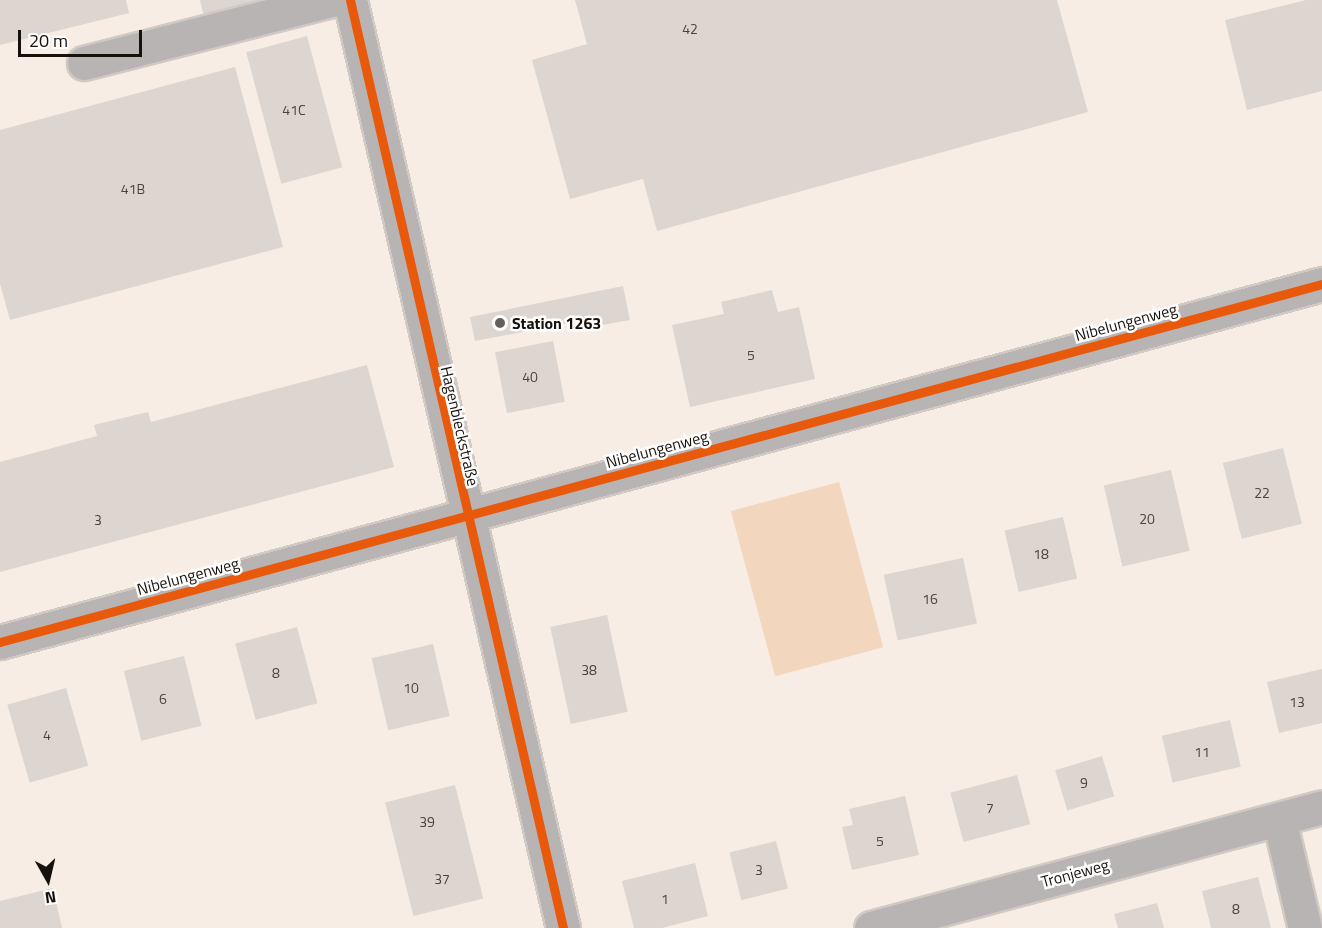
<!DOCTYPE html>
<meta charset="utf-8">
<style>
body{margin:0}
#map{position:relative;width:1322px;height:928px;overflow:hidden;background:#f7ede5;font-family:"Titillium Web",sans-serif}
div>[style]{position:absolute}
.green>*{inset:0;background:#f3d6be;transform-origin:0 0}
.building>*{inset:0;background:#ddd5cf;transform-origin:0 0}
.roads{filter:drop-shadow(2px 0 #d1cac4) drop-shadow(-2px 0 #d1cac4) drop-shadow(0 2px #d1cac4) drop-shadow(0 -2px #d1cac4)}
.minor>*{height:33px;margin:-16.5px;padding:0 16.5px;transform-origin:16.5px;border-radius:16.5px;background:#b8b4b4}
.cycleway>*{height:9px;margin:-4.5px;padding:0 4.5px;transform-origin:4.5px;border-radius:4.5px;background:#e8590c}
.dots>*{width:16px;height:16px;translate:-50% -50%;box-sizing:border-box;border:3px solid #fdfdfd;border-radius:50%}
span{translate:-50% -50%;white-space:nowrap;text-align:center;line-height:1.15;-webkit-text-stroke:5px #fdfdfd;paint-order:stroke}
.number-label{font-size:14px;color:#4a443f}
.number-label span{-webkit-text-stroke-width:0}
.street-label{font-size:16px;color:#17110c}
.poi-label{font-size:16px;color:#17110c;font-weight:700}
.left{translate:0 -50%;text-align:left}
.north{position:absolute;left:18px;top:850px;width:60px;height:60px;-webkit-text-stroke:4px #fdfdfd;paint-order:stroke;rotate:172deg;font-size:16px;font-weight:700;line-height:24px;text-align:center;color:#17110c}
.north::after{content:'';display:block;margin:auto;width:21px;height:27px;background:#17110c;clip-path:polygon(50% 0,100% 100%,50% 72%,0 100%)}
.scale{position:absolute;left:18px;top:30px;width:124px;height:27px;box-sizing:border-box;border:3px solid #17110c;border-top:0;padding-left:8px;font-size:18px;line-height:21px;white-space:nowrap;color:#17110c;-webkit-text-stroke:4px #fdfdfd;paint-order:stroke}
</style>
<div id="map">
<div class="green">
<i style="left:839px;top:482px;width:171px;height:112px;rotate:75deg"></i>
</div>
<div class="building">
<i style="clip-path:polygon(0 0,126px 0,129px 13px,0 45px)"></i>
<i style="clip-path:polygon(200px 0,278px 0,204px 18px)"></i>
<i style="clip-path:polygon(575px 0,1057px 0,1088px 112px,657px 231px,643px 179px,570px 199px,532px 60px,587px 44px)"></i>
<i style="clip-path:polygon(1306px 0,1322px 0,1322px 91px,1247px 110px,1225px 20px)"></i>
<i style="left:307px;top:36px;width:136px;height:63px;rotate:75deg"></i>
<i style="clip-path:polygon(235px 67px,283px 247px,10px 320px,0 284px,0 130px)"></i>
<i style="clip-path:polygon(623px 286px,630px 320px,596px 326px,595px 318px,475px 341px,470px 317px)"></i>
<i style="clip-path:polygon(772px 290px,778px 312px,799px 307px,815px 379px,690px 407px,672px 325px,724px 314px,721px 302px)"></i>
<i style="left:553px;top:341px;width:62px;height:59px;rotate:79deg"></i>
<i style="clip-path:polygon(367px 365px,394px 467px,0 572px,0 462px,97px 436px,94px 425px,148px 412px,151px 422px)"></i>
<i style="left:1283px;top:448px;width:78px;height:62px;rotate:76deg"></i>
<i style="left:1171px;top:470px;width:83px;height:69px;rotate:77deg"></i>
<i style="left:1063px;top:517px;width:63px;height:60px;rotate:77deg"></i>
<i style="left:963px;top:558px;width:67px;height:81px;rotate:78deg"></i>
<i style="left:607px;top:615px;width:99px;height:58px;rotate:78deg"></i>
<i style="left:297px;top:627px;width:79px;height:64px;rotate:75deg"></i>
<i style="left:433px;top:644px;width:74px;height:63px;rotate:77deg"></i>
<i style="left:184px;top:656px;width:72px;height:62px;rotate:76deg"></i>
<i style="clip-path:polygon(1322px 669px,1322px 723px,1279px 733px,1267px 682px)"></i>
<i style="left:66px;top:688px;width:81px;height:61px;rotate:74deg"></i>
<i style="left:1230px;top:720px;width:48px;height:70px;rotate:77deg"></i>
<i style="left:1102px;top:756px;width:42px;height:49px;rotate:73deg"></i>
<i style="left:1017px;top:775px;width:51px;height:69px;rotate:75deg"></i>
<i style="left:455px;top:785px;width:117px;height:72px;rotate:76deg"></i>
<i style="clip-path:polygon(905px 796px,919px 855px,852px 870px,842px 827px,853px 825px,849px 809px)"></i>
<i style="left:776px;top:841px;width:49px;height:48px;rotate:76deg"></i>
<i style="clip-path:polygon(695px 863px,708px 916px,662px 928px,634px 928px,622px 881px)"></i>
<i style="clip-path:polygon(1258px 877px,1271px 928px,1211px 928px,1202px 891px)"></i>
<i style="clip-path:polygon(53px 888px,62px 928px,0 928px,0 901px)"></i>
<i style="clip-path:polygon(1157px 903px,1164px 928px,1118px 928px,1114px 914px)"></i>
</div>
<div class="roads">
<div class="minor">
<i style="left:350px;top:0;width:952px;rotate:77.07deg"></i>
<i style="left:84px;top:63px;width:256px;rotate:-14.3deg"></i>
<i style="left:0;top:642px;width:1370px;rotate:-15.15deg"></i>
<i style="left:1279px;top:819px;width:112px;rotate:76.6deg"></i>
<i style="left:871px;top:928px;width:467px;rotate:-15deg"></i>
</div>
</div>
<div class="cycleway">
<i style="left:350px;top:0;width:952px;rotate:77.07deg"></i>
<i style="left:0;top:642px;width:1370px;rotate:-15.15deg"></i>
</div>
<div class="dots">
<i style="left:500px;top:323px;background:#655e58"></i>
</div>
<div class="number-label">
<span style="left:690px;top:29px">42</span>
<span style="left:294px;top:110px">41C</span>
<span style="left:133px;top:189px">41B</span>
<span style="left:751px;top:355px">5</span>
<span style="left:530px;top:377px">40</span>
<span style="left:1262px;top:493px">22</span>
<span style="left:1147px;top:519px">20</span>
<span style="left:98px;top:520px">3</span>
<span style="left:1041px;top:554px">18</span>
<span style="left:930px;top:599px">16</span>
<span style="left:589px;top:670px">38</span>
<span style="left:276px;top:673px">8</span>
<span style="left:411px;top:688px">10</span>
<span style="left:163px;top:699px">6</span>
<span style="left:1297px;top:702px">13</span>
<span style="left:47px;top:735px">4</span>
<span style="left:1202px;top:752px">11</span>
<span style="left:1084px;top:783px">9</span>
<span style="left:990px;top:808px">7</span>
<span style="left:427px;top:822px">39</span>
<span style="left:880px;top:841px">5</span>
<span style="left:759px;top:870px">3</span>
<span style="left:442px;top:879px">37</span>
<span style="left:665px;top:899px">1</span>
<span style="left:1236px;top:909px">8</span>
</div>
<div class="street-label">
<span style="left:1126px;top:322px;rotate:-15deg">Nibelungenweg</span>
<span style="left:460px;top:426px;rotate:77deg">Hagenbleckstraße</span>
<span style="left:657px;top:449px;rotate:-15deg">Nibelungenweg</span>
<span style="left:188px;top:576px;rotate:-15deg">Nibelungenweg</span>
<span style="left:1075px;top:873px;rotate:-15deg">Tronjeweg</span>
</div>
<div class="poi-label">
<span class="left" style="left:512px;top:323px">Station 1263</span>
</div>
<div class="north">N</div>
<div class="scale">20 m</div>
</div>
